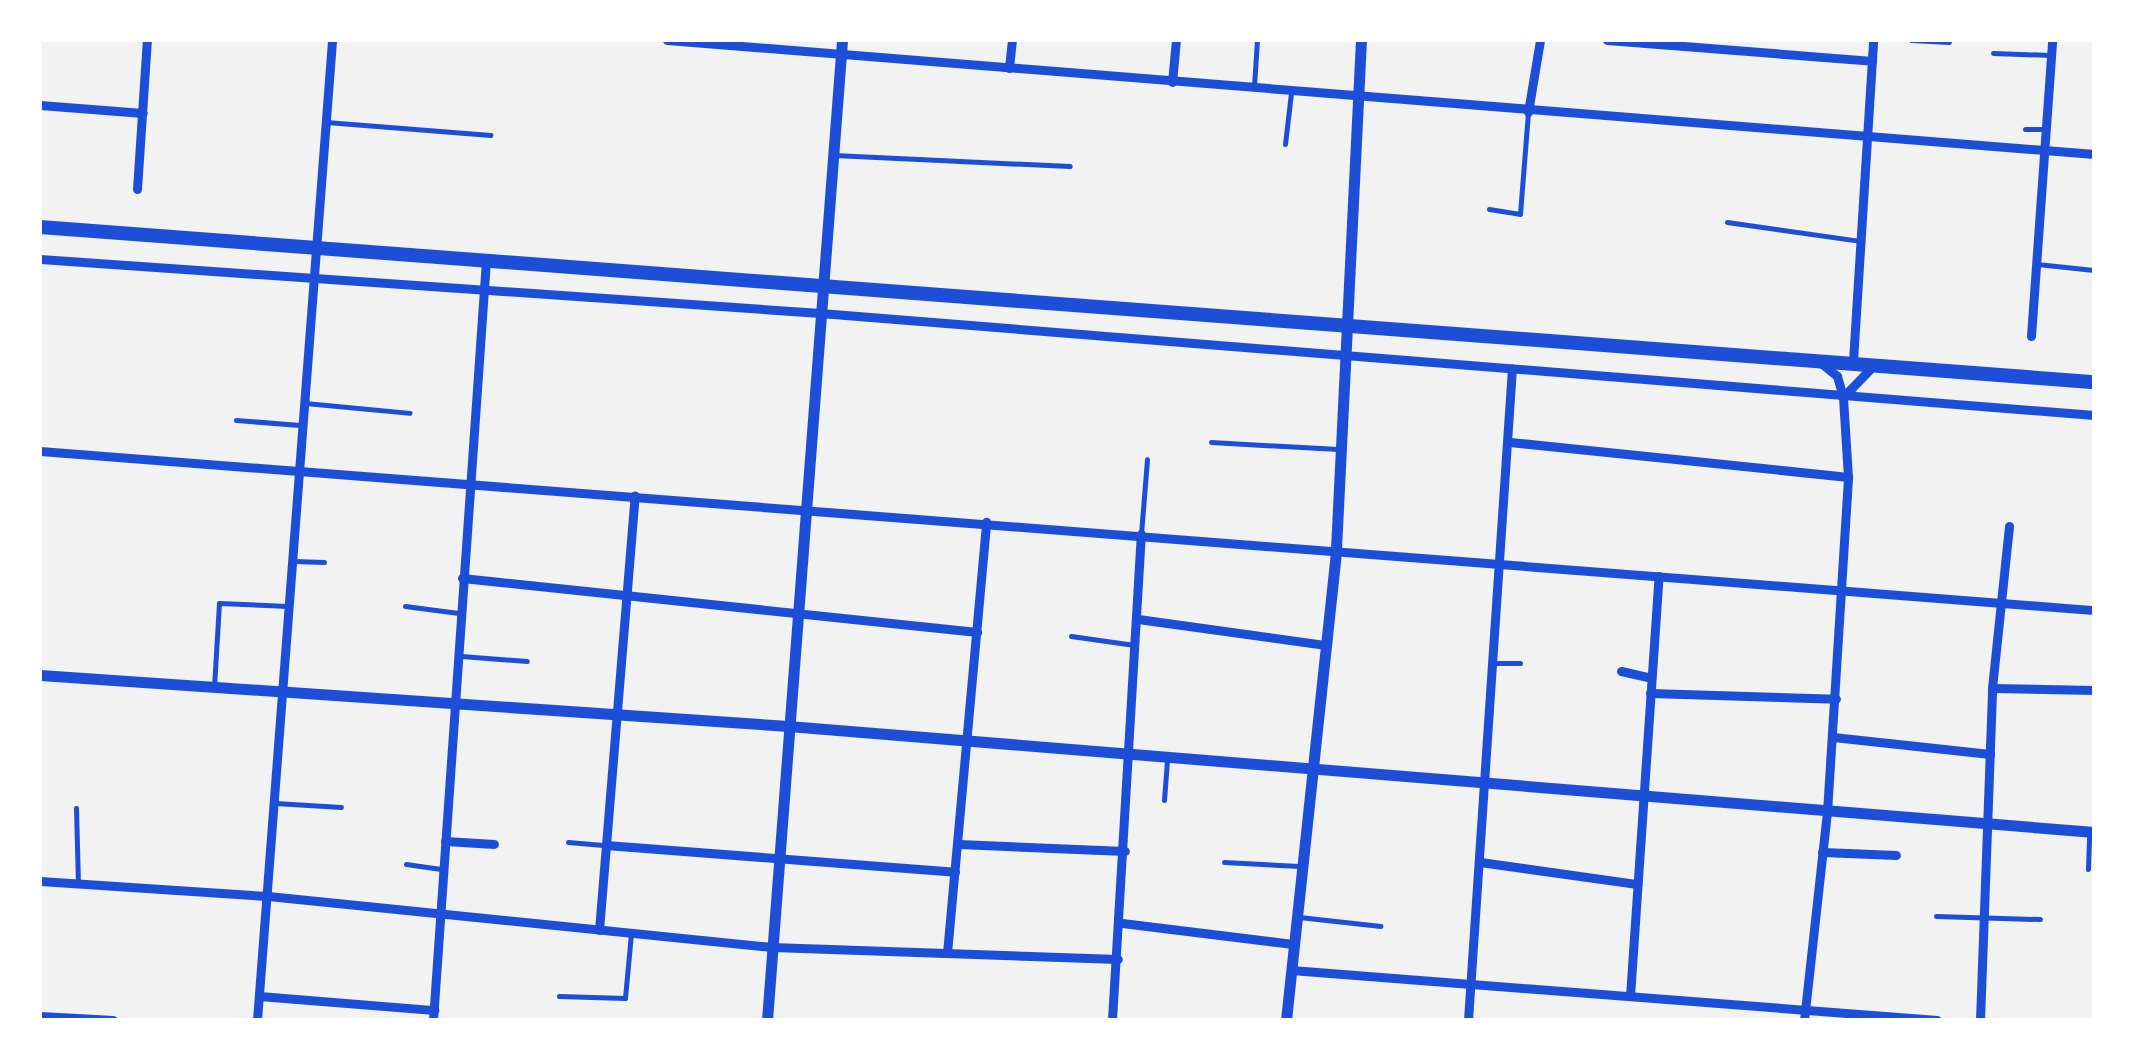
<!DOCTYPE html>
<style>
body{margin:0}
#map{position:relative;width:2134px;height:1060px;overflow:hidden;background:#f2f2f2;font-family:"Source Serif 4",serif}
div>[style]{position:absolute}
.service>*{height:5px;margin:-2.5px;padding:0 2.5px;transform-origin:2.5px;border-radius:2.5px;background:#1d4ed8}
.minor>*{height:9px;margin:-4.5px;padding:0 4.5px;transform-origin:4.5px;border-radius:4.5px;background:#1d4ed8}
.tertiary>*{height:11px;margin:-5.5px;padding:0 5.5px;transform-origin:5.5px;border-radius:5.5px;background:#1d4ed8}
.secondary>*{height:14px;margin:-7px;padding:0 7px;transform-origin:7px;border-radius:7px;background:#1d4ed8}
span{translate:-50% -50%;white-space:nowrap;text-align:center;line-height:1.15;-webkit-text-stroke:9px #fff;paint-order:stroke}
.frame{position:absolute;inset:0;border:42px solid #fff;pointer-events:none}
</style>
<div id="map">
<div class="service">
<i style="left:1911px;top:40px;width:38px;rotate:3deg"></i>
<i style="left:1993px;top:53px;width:58px;rotate:2deg"></i>
<i style="left:1254px;top:86px;width:46px;rotate:-86.3deg"></i>
<i style="left:326px;top:122px;width:165px;rotate:4.5deg"></i>
<i style="left:2025px;top:129px;width:19px"></i>
<i style="left:1285px;top:144px;width:51px;rotate:-83.3deg"></i>
<i style="left:834px;top:155px;width:236px;rotate:2.7deg"></i>
<i style="left:1489px;top:209px;width:31px;rotate:9deg"></i>
<i style="left:1520px;top:214px;width:101px;rotate:-85.5deg"></i>
<i style="left:1727px;top:222px;width:134px;rotate:8.1deg"></i>
<i style="left:2037px;top:264px;width:57px;rotate:6deg"></i>
<i style="left:305px;top:403px;width:105px;rotate:5.4deg"></i>
<i style="left:236px;top:420px;width:64px;rotate:4.5deg"></i>
<i style="left:1211px;top:442px;width:127px;rotate:3.2deg"></i>
<i style="left:1141px;top:534px;width:75px;rotate:-85.4deg"></i>
<i style="left:294px;top:561px;width:30px;rotate:2deg"></i>
<i style="left:405px;top:606px;width:54px;rotate:7.4deg"></i>
<i style="left:1071px;top:636px;width:64px;rotate:8.1deg"></i>
<i style="left:461px;top:656px;width:66px;rotate:4.3deg"></i>
<i style="left:1493px;top:663px;width:27px"></i>
<i style="left:214px;top:687px;width:84px;rotate:-86.6deg"></i>
<i style="left:219px;top:603px;width:69px;rotate:2.5deg"></i>
<i style="left:1164px;top:800px;width:40px;rotate:-85.7deg"></i>
<i style="left:275px;top:803px;width:66px;rotate:3.5deg"></i>
<i style="left:76px;top:808px;width:76px;rotate:88.5deg"></i>
<i style="left:568px;top:842px;width:38px;rotate:5deg"></i>
<i style="left:1224px;top:862px;width:75px;rotate:3.1deg"></i>
<i style="left:406px;top:864px;width:37px;rotate:8deg"></i>
<i style="left:2088px;top:869px;width:35px;rotate:-88deg"></i>
<i style="left:1936px;top:916px;width:104px;rotate:1.7deg"></i>
<i style="left:1299px;top:917px;width:82px;rotate:6.3deg"></i>
<i style="left:559px;top:996px;width:66px;rotate:1.7deg"></i>
<i style="left:625px;top:998px;width:65px;rotate:-84.7deg"></i>
</div>
<div class="minor">
<i style="left:667px;top:40px;width:1432px;rotate:4.57deg"></i>
<i style="left:1607px;top:40px;width:266px;rotate:4.5deg"></i>
<i style="left:1009px;top:68px;width:28px;rotate:-84deg"></i>
<i style="left:1172px;top:82px;width:42px;rotate:-84.6deg"></i>
<i style="left:40px;top:105px;width:103px;rotate:4.4deg"></i>
<i style="left:1528px;top:112px;width:73px;rotate:-80.5deg"></i>
<i style="left:137px;top:189px;width:149px;rotate:-86.2deg"></i>
<i style="left:40px;top:259px;width:782px;rotate:3.96deg"></i>
<i style="left:820px;top:313px;width:1278px;rotate:4.58deg"></i>
<i style="left:2031px;top:336px;width:297px;rotate:-85.9deg"></i>
<i style="left:1853px;top:361px;width:322px;rotate:-86.4deg"></i>
<i style="left:1843px;top:397px;width:42px;rotate:-46deg"></i>
<i style="left:1510px;top:442px;width:340px;rotate:5.9deg"></i>
<i style="left:40px;top:451px;width:2060px;rotate:4.43deg"></i>
<i style="left:462px;top:578px;width:518px;rotate:5.99deg"></i>
<i style="left:1138px;top:619px;width:190px;rotate:7.9deg"></i>
<i style="left:1621px;top:671px;width:31px;rotate:13deg"></i>
<i style="left:1992px;top:688px;width:102px;rotate:1.1deg"></i>
<i style="left:1650px;top:693px;width:186px;rotate:1.8deg"></i>
<i style="left:1833px;top:737px;width:158px;rotate:6.2deg"></i>
<i style="left:445px;top:841px;width:49px;rotate:3.5deg"></i>
<i style="left:958px;top:844px;width:167px;rotate:2.4deg"></i>
<i style="left:606px;top:845px;width:350px;rotate:4.4deg"></i>
<i style="left:1822px;top:852px;width:74px;rotate:2.3deg"></i>
<i style="left:1480px;top:862px;width:159px;rotate:8deg"></i>
<i style="left:40px;top:881px;width:228px;rotate:3.8deg"></i>
<i style="left:268px;top:896px;width:507px;rotate:5.78deg"></i>
<i style="left:772px;top:947px;width:346px;rotate:2deg"></i>
<i style="left:1122px;top:923px;width:172px;rotate:7deg"></i>
<i style="left:599px;top:930px;width:436px;rotate:-85.3deg"></i>
<i style="left:947px;top:953px;width:433px;rotate:-84.8deg"></i>
<i style="left:1291px;top:970px;width:648px;rotate:4.43deg"></i>
<i style="left:259px;top:996px;width:176px;rotate:4.6deg"></i>
<i style="left:1630px;top:996px;width:421px;rotate:-86.1deg"></i>
<i style="left:40px;top:1016px;width:73px;rotate:3.1deg"></i>
<i style="left:257px;top:1020px;width:983px;rotate:-85.62deg"></i>
<i style="left:433px;top:1020px;width:762px;rotate:-86.01deg"></i>
<i style="left:1112px;top:1020px;width:487px;rotate:-86.6deg"></i>
<i style="left:1468px;top:1020px;width:653px;rotate:-86.14deg"></i>
<i style="left:1804px;top:1020px;width:209px;rotate:-83.7deg"></i>
<i style="left:1827px;top:812px;width:336px;rotate:-86.4deg"></i>
<i style="left:1848px;top:477px;width:80px;rotate:-93.6deg"></i>
<i style="left:1843px;top:397px;width:22px;rotate:-106deg"></i>
<i style="left:1837px;top:376px;width:21px;rotate:-141deg"></i>
<i style="left:1980px;top:1020px;width:332px;rotate:-87.9deg"></i>
<i style="left:1992px;top:688px;width:163px;rotate:-84deg"></i>
</div>
<div class="tertiary">
<i style="left:40px;top:675px;width:750px;rotate:3.9deg"></i>
<i style="left:788px;top:726px;width:1310px;rotate:4.64deg"></i>
<i style="left:767px;top:1020px;width:983px;rotate:-85.62deg"></i>
<i style="left:1286px;top:1020px;width:474px;rotate:-83.9deg"></i>
<i style="left:1336px;top:549px;width:510px;rotate:-87.19deg"></i>
</div>
<div class="secondary">
<i style="left:40px;top:227px;width:2060px;rotate:4.32deg"></i>
</div>
<div class="frame"></div>
</div>
